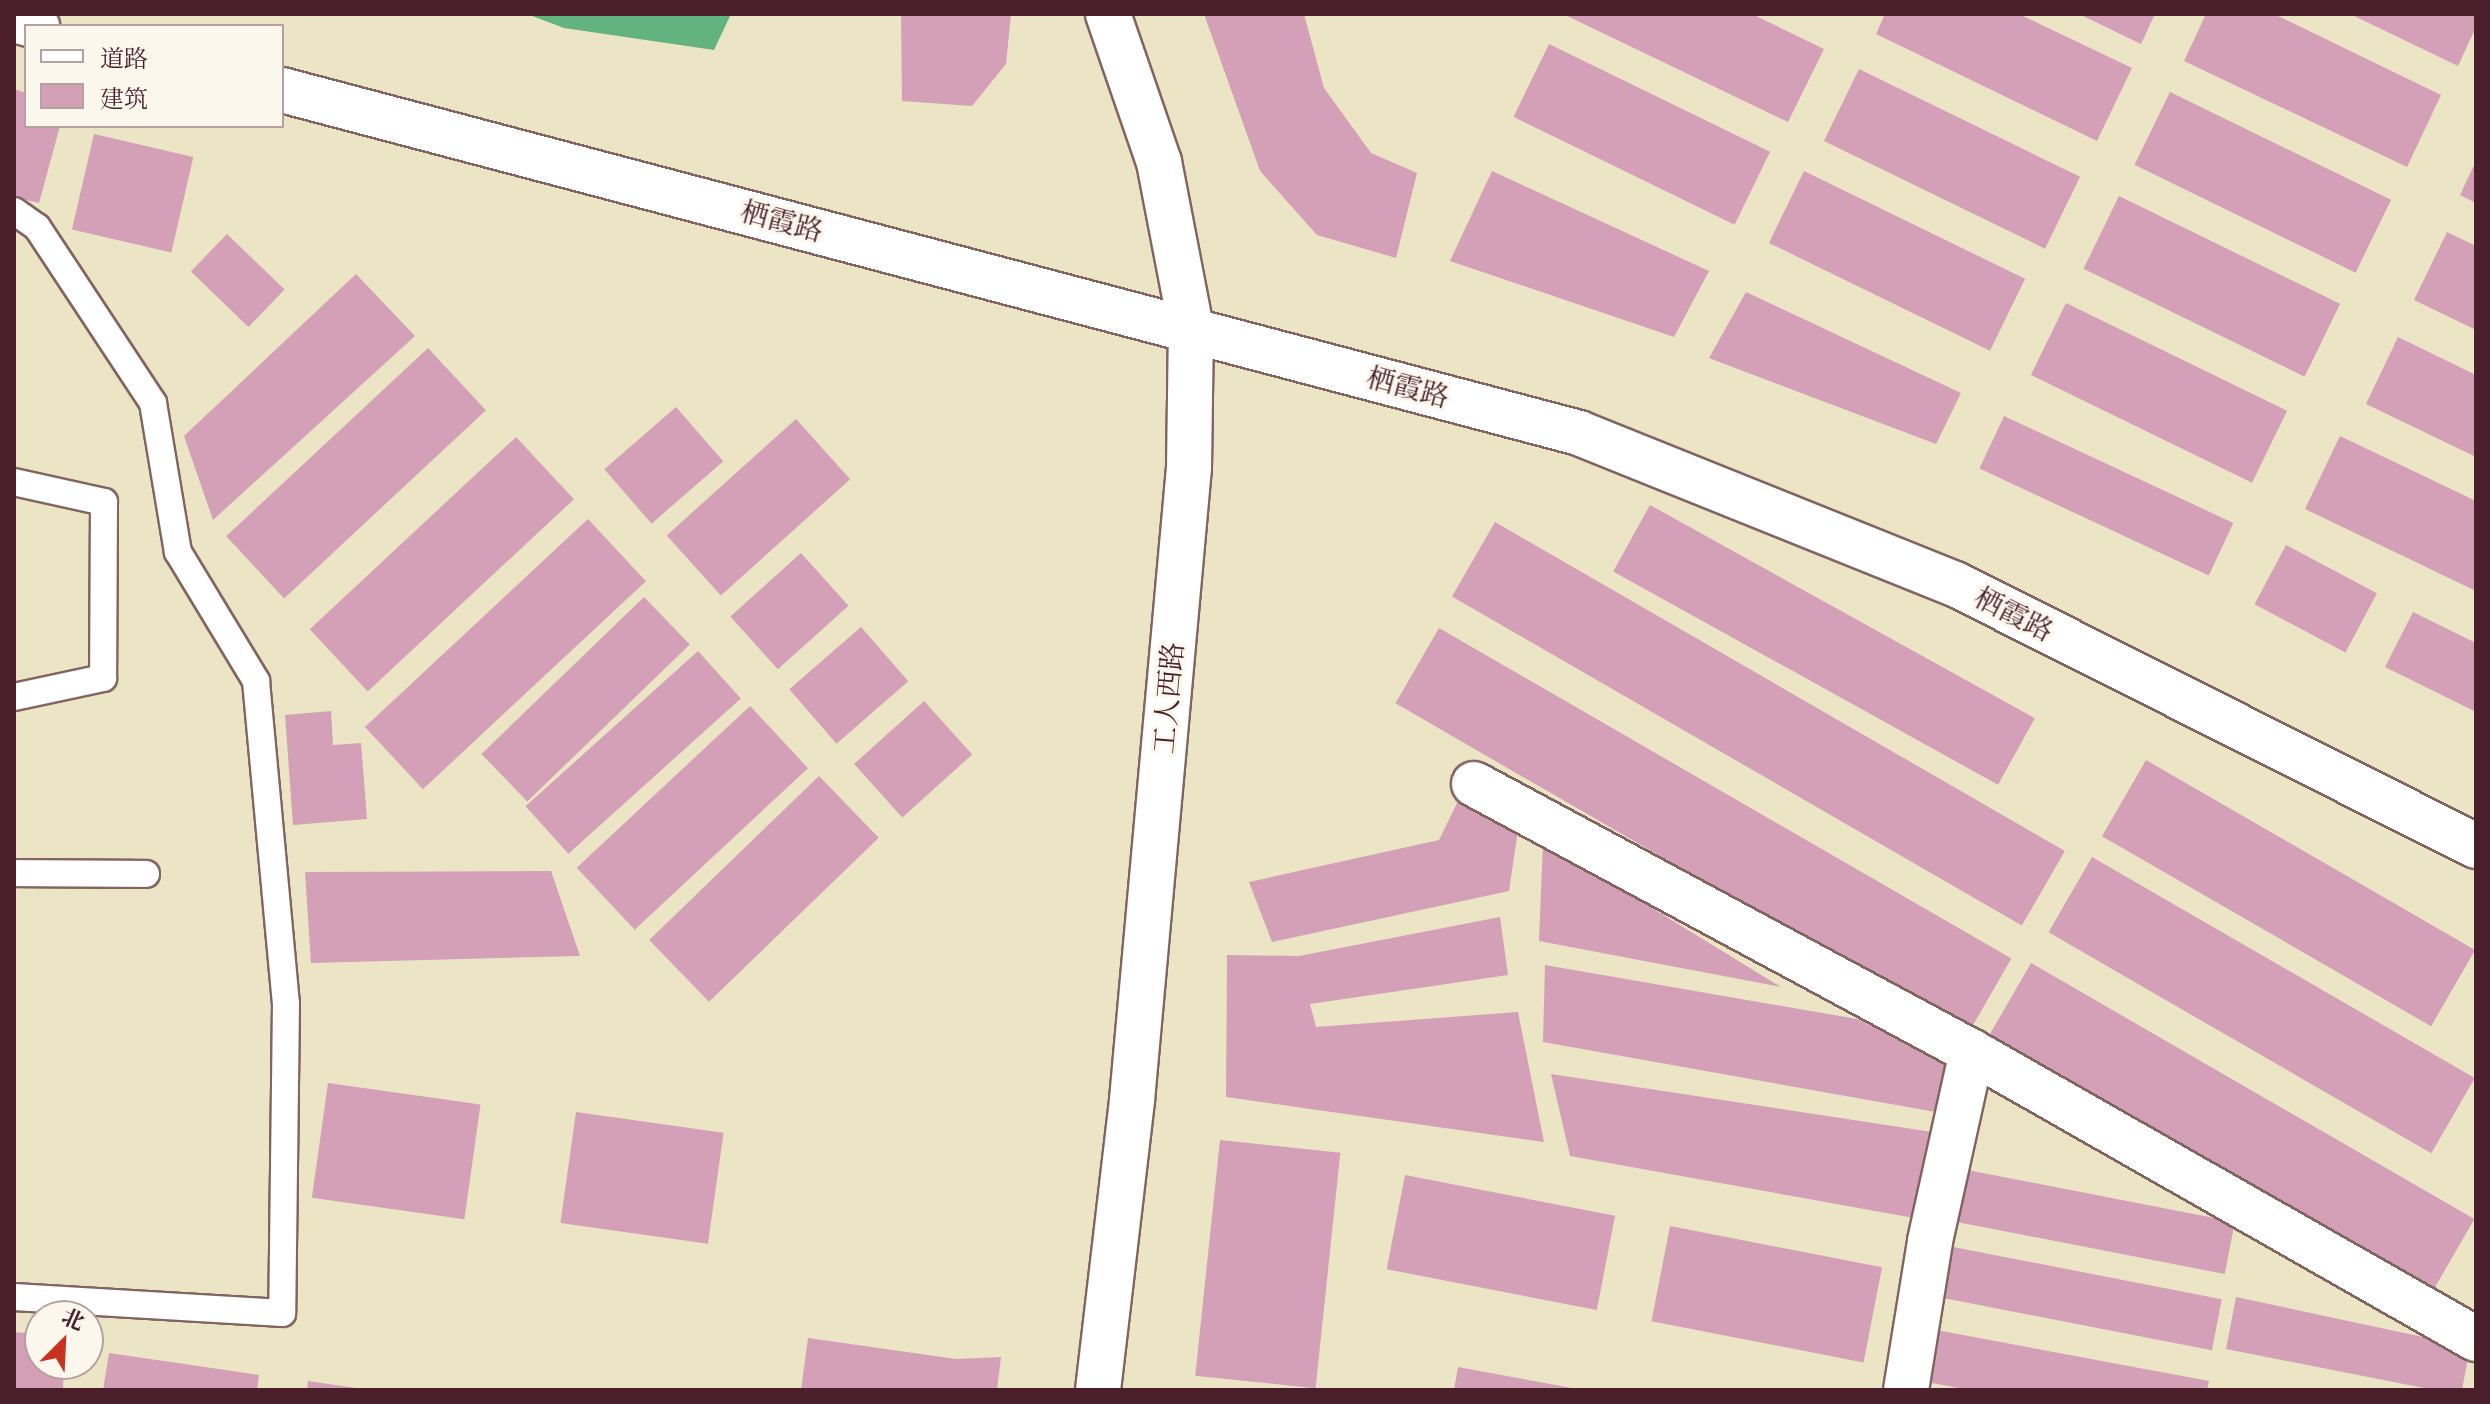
<!DOCTYPE html>
<meta charset="utf-8">
<style>
body{margin:0}
#map{position:relative;width:2490px;height:1404px;overflow:hidden;background:#ebe5c6;font-family:"EB Garamond","Noto Serif SC",serif}
div>[style]{position:absolute}
.forest>*{inset:0;background:#63b37f}
.building>*{inset:0;background:#d3a0b7;transform-origin:0 0}
.roads{filter:drop-shadow(2px 0 #826461) drop-shadow(-2px 0 #826461) drop-shadow(0 2px #826461) drop-shadow(0 -2px #826461)}
.service>*{height:26px;margin:-13px;padding:0 13px;transform-origin:13px;border-radius:13px;background:#fff}
.minor>*{height:44px;margin:-22px;padding:0 22px;transform-origin:22px;border-radius:22px;background:#fff}
.tertiary>*{height:44px;margin:-22px;padding:0 22px;transform-origin:22px;border-radius:22px;background:#fff}
.secondary>*{height:44px;margin:-22px;padding:0 22px;transform-origin:22px;border-radius:22px;background:#fff}
span{translate:-50% -50%;white-space:nowrap;text-align:center;line-height:1.15;-webkit-text-stroke:6px #fbf7ec;paint-order:stroke}
.street-label{font-size:28px;color:#4a1f2b}
.frame{position:absolute;inset:0;border:16px solid #4a1f2b;pointer-events:none}
.legend{position:absolute;left:24px;top:24px;width:260px;height:104px;box-sizing:border-box;background:#fbf7ec;border:2px solid #b4a19f;margin:0;padding:10px 14px;list-style:none;font-size:24px;color:#4a1f2b}
.legend li{display:flex;align-items:center;gap:16px;height:40px}
.legend b{width:40px;border:2px solid #b4a19f}
.north{position:absolute;left:24px;top:1300px;width:80px;height:80px;box-sizing:border-box;background:#fbf7ec;border:2px solid #b4a19f;border-radius:50%;rotate:24deg;font-size:22px;font-weight:700;line-height:32px;text-align:center;color:#4a1f2b}
.north::after{content:'';display:block;margin:auto;width:28px;height:36px;background:#c8321e;clip-path:polygon(50% 0,100% 100%,50% 72%,0 100%)}
</style>
<div id="map">
<div class="forest">
<i style="clip-path:polygon(527px 14px,731px 14px,714px 50px,564px 28px)"></i>
</div>
<div class="building">
<i style="clip-path:polygon(901px 14px,1011px 14px,1006px 64px,972px 106px,902px 101px)"></i>
<i style="clip-path:polygon(1204px 14px,1304px 14px,1324px 88px,1371px 153px,1417px 173px,1396px 258px,1317px 235px,1260px 171px)"></i>
<i style="clip-path:polygon(1563px 14px,1752px 14px,1824px 49px,1788px 122px)"></i>
<i style="clip-path:polygon(1885px 14px,2019px 14px,2132px 68px,2097px 141px,1876px 34px)"></i>
<i style="clip-path:polygon(2079px 14px,2155px 14px,2141px 44px)"></i>
<i style="clip-path:polygon(2206px 14px,2274px 14px,2441px 95px,2407px 167px,2184px 61px)"></i>
<i style="clip-path:polygon(2350px 14px,2476px 14px,2476px 27px,2458px 66px)"></i>
<i style="left:1549px;top:44px;width:246px;height:81px;rotate:26deg"></i>
<i style="left:1859px;top:69px;width:246px;height:80px;rotate:26deg"></i>
<i style="clip-path:polygon(14px 89px,26px 93px,26px 126px,60px 126px,39px 203px,14px 197px)"></i>
<i style="left:2170px;top:92px;width:246px;height:81px;rotate:26deg"></i>
<i style="left:94px;top:134px;width:102px;height:98px;rotate:13deg"></i>
<i style="clip-path:polygon(2476px 161px,2476px 203px,2460px 195px)"></i>
<i style="clip-path:polygon(1492px 171px,1709px 271px,1674px 337px,1450px 261px)"></i>
<i style="left:1804px;top:171px;width:246px;height:80px;rotate:26deg"></i>
<i style="left:2119px;top:196px;width:246px;height:81px;rotate:26deg"></i>
<i style="clip-path:polygon(2447px 232px,2476px 246px,2476px 330px,2414px 300px)"></i>
<i style="left:227px;top:234px;width:80px;height:52px;rotate:44deg"></i>
<i style="clip-path:polygon(356px 274px,415px 336px,213px 520px,184px 436px)"></i>
<i style="clip-path:polygon(1746px 292px,1961px 393px,1936px 444px,1709px 358px)"></i>
<i style="left:2066px;top:303px;width:246px;height:80px;rotate:26deg"></i>
<i style="clip-path:polygon(2398px 337px,2476px 375px,2476px 457px,2366px 404px)"></i>
<i style="left:428px;top:348px;width:85px;height:276px;rotate:47deg"></i>
<i style="left:676px;top:407px;width:72px;height:95px;rotate:49deg"></i>
<i style="left:2004px;top:416px;width:253px;height:58px;rotate:25deg"></i>
<i style="left:796px;top:419px;width:81px;height:174px;rotate:48deg"></i>
<i style="clip-path:polygon(2340px 436px,2476px 501px,2476px 591px,2305px 509px)"></i>
<i style="left:516px;top:437px;width:85px;height:282px;rotate:47deg"></i>
<i style="left:1650px;top:505px;width:440px;height:76px;rotate:29deg"></i>
<i style="left:588px;top:519px;width:85px;height:305px;rotate:47deg"></i>
<i style="left:1495px;top:522px;width:658px;height:86px;rotate:30deg"></i>
<i style="left:2286px;top:545px;width:103px;height:67px;rotate:28deg"></i>
<i style="left:801px;top:553px;width:71px;height:95px;rotate:48deg"></i>
<i style="left:644px;top:597px;width:66px;height:226px;rotate:46deg"></i>
<i style="clip-path:polygon(2413px 612px,2476px 643px,2476px 712px,2385px 667px)"></i>
<i style="left:861px;top:627px;width:72px;height:95px;rotate:49deg"></i>
<i style="left:1439px;top:628px;width:661px;height:87px;rotate:30deg"></i>
<i style="left:698px;top:651px;width:64px;height:232px;rotate:48deg"></i>
<i style="left:924px;top:701px;width:72px;height:94px;rotate:48deg"></i>
<i style="left:750px;top:706px;width:85px;height:237px;rotate:47deg"></i>
<i style="clip-path:polygon(331px 711px,333px 745px,361px 743px,367px 819px,293px 825px,285px 715px)"></i>
<i style="left:2146px;top:760px;width:380px;height:88px;rotate:30deg"></i>
<i style="left:819px;top:776px;width:86px;height:236px;rotate:46deg"></i>
<i style="clip-path:polygon(1459px 799px,1518px 830px,1509px 891px,1272px 942px,1249px 882px,1439px 840px)"></i>
<i style="clip-path:polygon(1543px 841px,1781px 987px,1539px 941px)"></i>
<i style="left:2092px;top:857px;width:442px;height:87px;rotate:30deg"></i>
<i style="clip-path:polygon(551px 871px,580px 956px,311px 963px,305px 872px)"></i>
<i style="clip-path:polygon(1500px 917px,1508px 975px,1310px 1004px,1316px 1027px,1518px 1012px,1544px 1142px,1226px 1097px,1227px 955px,1299px 956px)"></i>
<i style="left:2031px;top:963px;width:512px;height:87px;rotate:30deg"></i>
<i style="clip-path:polygon(1545px 965px,1857px 1019px,1950px 1065px,1947px 1114px,1543px 1042px)"></i>
<i style="clip-path:polygon(1551px 1074px,1939px 1133px,1925px 1220px,1570px 1156px)"></i>
<i style="left:328px;top:1083px;width:154px;height:116px;rotate:8deg"></i>
<i style="left:576px;top:1112px;width:149px;height:112px;rotate:8deg"></i>
<i style="left:1220px;top:1140px;width:121px;height:237px;rotate:6deg"></i>
<i style="left:1957px;top:1168px;width:283px;height:53px;rotate:11deg"></i>
<i style="left:1405px;top:1175px;width:214px;height:96px;rotate:11deg"></i>
<i style="left:1670px;top:1226px;width:216px;height:97px;rotate:11deg"></i>
<i style="left:1943px;top:1245px;width:284px;height:52px;rotate:11deg"></i>
<i style="clip-path:polygon(2236px 1297px,2470px 1347px,2462px 1390px,2434px 1390px,2226px 1349px)"></i>
<i style="clip-path:polygon(1931px 1329px,2209px 1381px,2207px 1390px,1970px 1390px,1921px 1381px)"></i>
<i style="clip-path:polygon(14px 1332px,40px 1334px,40px 1364px,64px 1364px,63px 1390px,14px 1390px)"></i>
<i style="clip-path:polygon(808px 1338px,956px 1359px,1001px 1357px,997px 1390px,801px 1390px)"></i>
<i style="clip-path:polygon(109px 1353px,259px 1375px,257px 1390px,103px 1390px)"></i>
<i style="clip-path:polygon(1458px 1367px,1572px 1388px,1572px 1390px,1454px 1390px)"></i>
<i style="clip-path:polygon(308px 1381px,356px 1388px,356px 1390px,307px 1390px)"></i>
</div>
<div class="roads">
<div class="service">
<i style="left:14px;top:211px;width:28px;rotate:35deg"></i>
<i style="left:37px;top:227px;width:211px;rotate:56.6deg"></i>
<i style="left:153px;top:403px;width:151px;rotate:80.5deg"></i>
<i style="left:178px;top:552px;width:151px;rotate:58.8deg"></i>
<i style="left:256px;top:681px;width:323px;rotate:84.7deg"></i>
<i style="left:286px;top:1003px;width:310px;rotate:90.7deg"></i>
<i style="left:282px;top:1313px;width:268px;rotate:-176.6deg"></i>
<i style="left:14px;top:482px;width:92px;rotate:12.5deg"></i>
<i style="left:104px;top:502px;width:176px;rotate:90.3deg"></i>
<i style="left:103px;top:678px;width:91px;rotate:167.9deg"></i>
<i style="left:14px;top:873px;width:132px;rotate:0.4deg"></i>
</div>
<div class="minor">
<i style="left:1474px;top:784px;width:566px;rotate:28.29deg"></i>
<i style="left:1972px;top:1052px;width:580px;rotate:29.66deg"></i>
<i style="left:1906px;top:1390px;width:151px;rotate:-80.8deg"></i>
<i style="left:1930px;top:1241px;width:194px;rotate:-77.5deg"></i>
</div>
<div class="tertiary">
<i style="left:14px;top:20px;width:24px;rotate:15deg"></i>
<i style="left:282px;top:90px;width:1342px;rotate:14.81deg"></i>
<i style="left:1579px;top:433px;width:405px;rotate:21.9deg"></i>
<i style="left:1955px;top:584px;width:583px;rotate:26.7deg"></i>
</div>
<div class="secondary">
<i style="left:1098px;top:1390px;width:292px;rotate:-83.3deg"></i>
<i style="left:1132px;top:1100px;width:635px;rotate:-84.85deg"></i>
<i style="left:1189px;top:468px;width:140px;rotate:-89.2deg"></i>
<i style="left:1191px;top:328px;width:169px;rotate:-100.9deg"></i>
<i style="left:1159px;top:162px;width:157px;rotate:-109deg"></i>
</div>
</div>
<div class="street-label">
<span style="left:782px;top:221px;rotate:15deg">栖霞路</span>
<span style="left:1408px;top:387px;rotate:15deg">栖霞路</span>
<span style="left:2014px;top:614px;rotate:27deg">栖霞路</span>
<span style="left:1168px;top:698px;rotate:-85deg">工人西路</span>
</div>
<div class="frame"></div>
<ul class="legend">
<li><b style="height:10px;background:#fff"></b>道路</li>
<li><b style="height:22px;background:#d3a0b7"></b>建筑</li>
</ul>
<div class="north">北</div>
</div>
